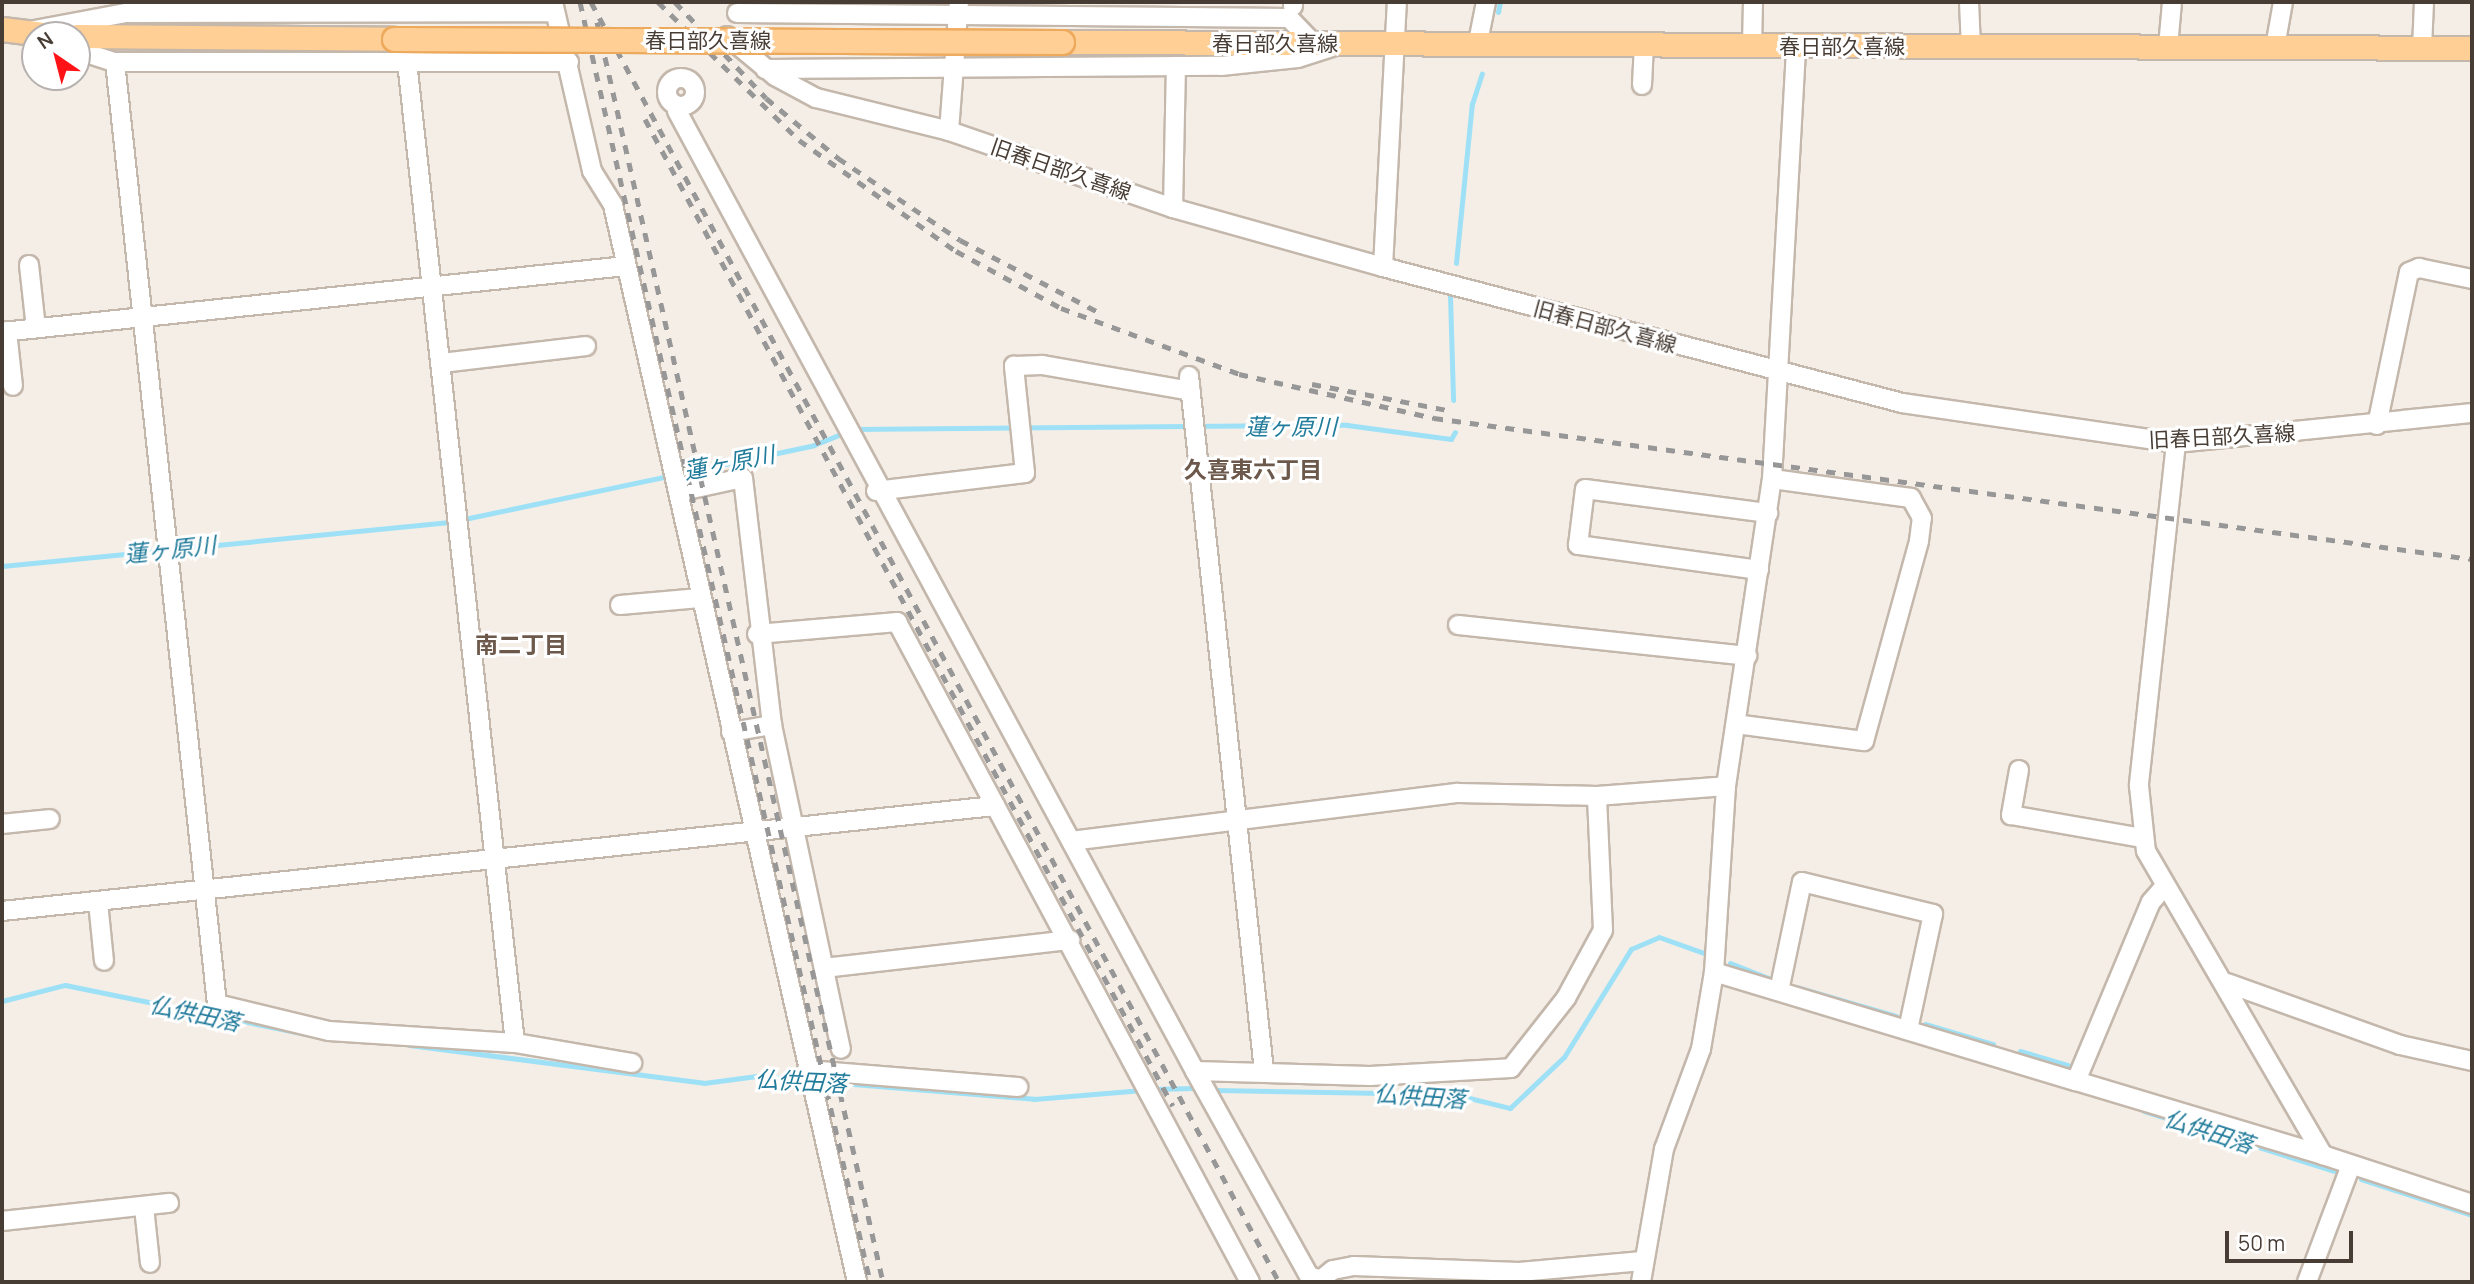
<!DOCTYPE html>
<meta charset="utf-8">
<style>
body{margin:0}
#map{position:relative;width:2474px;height:1284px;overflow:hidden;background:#f5eee7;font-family:Manrope,"Noto Sans JP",sans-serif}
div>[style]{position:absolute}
.stream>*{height:5px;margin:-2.5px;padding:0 2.5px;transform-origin:2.5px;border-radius:2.5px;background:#9ee1f6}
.roads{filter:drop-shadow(2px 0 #c4b7ab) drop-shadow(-2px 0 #c4b7ab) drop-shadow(0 2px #c4b7ab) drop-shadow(0 -2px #c4b7ab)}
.minor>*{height:18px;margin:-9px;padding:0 9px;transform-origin:9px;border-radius:9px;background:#fff}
.minor>.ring{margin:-9px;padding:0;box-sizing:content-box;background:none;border:18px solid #fff;border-radius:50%}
.major>*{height:23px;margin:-11.5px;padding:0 11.5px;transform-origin:11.5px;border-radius:11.5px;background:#ffcf95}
.rail>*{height:5px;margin-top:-2.5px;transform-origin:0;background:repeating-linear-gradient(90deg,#979797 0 9px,transparent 0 18px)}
.bridges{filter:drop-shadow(2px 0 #eda95c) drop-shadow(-2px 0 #eda95c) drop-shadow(0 2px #eda95c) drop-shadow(0 -2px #eda95c)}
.major-bridge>*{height:23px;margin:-11.5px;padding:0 11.5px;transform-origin:11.5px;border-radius:11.5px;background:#ffcf95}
span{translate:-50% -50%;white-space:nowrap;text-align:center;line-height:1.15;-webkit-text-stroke:6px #fff;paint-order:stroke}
.street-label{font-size:21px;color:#483d35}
.water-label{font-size:23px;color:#217b9b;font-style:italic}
.neighbourhood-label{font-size:23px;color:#6c594b;font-weight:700}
.frame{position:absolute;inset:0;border:4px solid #483d35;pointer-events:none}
.north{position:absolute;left:21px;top:21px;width:70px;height:70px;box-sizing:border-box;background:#fff;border:2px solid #b6b1ae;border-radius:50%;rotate:325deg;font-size:19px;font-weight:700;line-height:28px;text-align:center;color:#483d35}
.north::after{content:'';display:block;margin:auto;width:24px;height:32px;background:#ff1317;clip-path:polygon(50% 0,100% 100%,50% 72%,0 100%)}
.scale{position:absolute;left:2225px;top:1231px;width:128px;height:32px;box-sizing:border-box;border:4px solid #483d35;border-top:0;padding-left:9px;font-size:21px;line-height:24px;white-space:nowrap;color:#483d35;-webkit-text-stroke:5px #fff;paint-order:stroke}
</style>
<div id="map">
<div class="stream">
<i style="left:1498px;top:12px;width:10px;rotate:-79deg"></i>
<i style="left:1456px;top:263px;width:160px;rotate:-84.3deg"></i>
<i style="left:1472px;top:104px;width:32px;rotate:-72deg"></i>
<i style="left:1450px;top:296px;width:104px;rotate:88.3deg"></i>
<i style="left:2px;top:566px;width:450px;rotate:-5.6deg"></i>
<i style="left:450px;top:522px;width:372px;rotate:-11.9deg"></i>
<i style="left:814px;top:445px;width:42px;rotate:-22.3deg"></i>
<i style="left:853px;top:429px;width:494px;rotate:-0.5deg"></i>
<i style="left:1347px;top:425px;width:105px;rotate:7.7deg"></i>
<i style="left:1451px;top:439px;width:8px;rotate:-60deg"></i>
<i style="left:1730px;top:963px;width:46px;rotate:21.6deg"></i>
<i style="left:1796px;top:987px;width:104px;rotate:16.2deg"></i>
<i style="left:2px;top:1001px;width:65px;rotate:-14.3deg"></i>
<i style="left:65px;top:985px;width:266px;rotate:11.5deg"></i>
<i style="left:1925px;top:1024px;width:71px;rotate:16.4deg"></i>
<i style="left:409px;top:1045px;width:297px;rotate:7.3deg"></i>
<i style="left:704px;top:1083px;width:53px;rotate:-7.5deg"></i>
<i style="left:757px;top:1076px;width:278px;rotate:4.7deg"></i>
<i style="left:1034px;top:1099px;width:109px;rotate:-4.7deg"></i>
<i style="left:2020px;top:1051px;width:50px;rotate:16.3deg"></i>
<i style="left:1153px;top:1089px;width:41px;rotate:-1.4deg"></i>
<i style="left:1216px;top:1090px;width:237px;rotate:1deg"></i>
<i style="left:1453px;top:1094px;width:59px;rotate:13.8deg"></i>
<i style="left:1510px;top:1108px;width:74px;rotate:-43.4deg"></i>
<i style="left:1564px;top:1057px;width:127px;rotate:-58.2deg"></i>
<i style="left:1631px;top:949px;width:30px;rotate:-23deg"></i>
<i style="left:1659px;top:937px;width:48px;rotate:19.6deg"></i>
<i style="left:2144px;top:1111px;width:199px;rotate:17.5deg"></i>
<i style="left:2361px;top:1179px;width:117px;rotate:18deg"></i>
</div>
<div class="roads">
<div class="minor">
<i style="left:553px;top:2px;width:173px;rotate:77deg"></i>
<i style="left:592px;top:171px;width:40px;rotate:58deg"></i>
<i style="left:613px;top:205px;width:1104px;rotate:77.23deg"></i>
<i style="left:1969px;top:2px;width:45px;rotate:87.5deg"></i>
<i style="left:1293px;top:6px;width:4px;rotate:-90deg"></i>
<i style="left:737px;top:13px;width:552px;rotate:0.52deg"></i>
<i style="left:1289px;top:18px;width:35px;rotate:46deg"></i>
<i style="left:29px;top:31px;width:99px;rotate:-10.5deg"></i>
<i style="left:126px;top:13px;width:429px;rotate:-0.1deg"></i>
<i style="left:727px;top:36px;width:62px;rotate:39.8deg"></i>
<i style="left:775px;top:76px;width:47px;rotate:28.2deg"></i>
<i style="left:816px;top:98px;width:137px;rotate:13.9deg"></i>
<i style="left:949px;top:131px;width:237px;rotate:19deg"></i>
<i style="left:1173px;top:208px;width:218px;rotate:15.7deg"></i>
<i style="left:1383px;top:267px;width:537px;rotate:14.68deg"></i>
<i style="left:1902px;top:403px;width:277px;rotate:8.3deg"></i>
<i style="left:2176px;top:443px;width:298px;rotate:-5.8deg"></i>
<i style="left:1478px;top:42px;width:41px;rotate:-78.7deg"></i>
<i style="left:1752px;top:46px;width:44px;rotate:-88.7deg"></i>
<i style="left:2168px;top:47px;width:45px;rotate:-84.9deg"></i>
<i style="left:2275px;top:47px;width:46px;rotate:-79.9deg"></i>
<i style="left:2422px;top:48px;width:46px;rotate:-87.5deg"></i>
<i style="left:77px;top:50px;width:40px;rotate:18deg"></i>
<i style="left:115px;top:62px;width:454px"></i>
<i style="left:115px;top:62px;width:948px;rotate:83.82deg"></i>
<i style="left:217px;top:1004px;width:115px;rotate:13.6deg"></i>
<i style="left:329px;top:1031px;width:186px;rotate:3.7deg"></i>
<i style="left:515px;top:1043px;width:119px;rotate:9.7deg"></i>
<i style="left:407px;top:62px;width:987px;rotate:83.72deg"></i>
<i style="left:765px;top:69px;width:456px;rotate:-0.4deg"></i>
<i style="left:1221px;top:66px;width:77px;rotate:-5.9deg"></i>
<i style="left:1298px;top:58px;width:36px;rotate:-18deg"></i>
<i class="ring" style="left:667px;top:78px;width:10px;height:10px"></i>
<i style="left:1642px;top:85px;width:41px;rotate:-87.2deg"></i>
<i style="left:677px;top:111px;width:1091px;rotate:61.65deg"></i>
<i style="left:1195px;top:1071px;width:175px;rotate:1.6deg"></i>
<i style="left:1370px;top:1076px;width:141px;rotate:-3.2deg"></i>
<i style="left:1511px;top:1068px;width:89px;rotate:-51.8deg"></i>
<i style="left:1566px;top:998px;width:77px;rotate:-61.4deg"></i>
<i style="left:1603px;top:930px;width:134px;rotate:-92.6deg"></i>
<i style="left:949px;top:131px;width:129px;rotate:-85.6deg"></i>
<i style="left:1173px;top:208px;width:142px;rotate:-88.8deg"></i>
<i style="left:29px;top:265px;width:63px;rotate:83.7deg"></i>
<i style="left:1383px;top:267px;width:265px;rotate:-87deg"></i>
<i style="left:7px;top:331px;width:55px;rotate:83.8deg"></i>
<i style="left:2px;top:332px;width:627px;rotate:-6.04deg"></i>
<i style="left:442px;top:363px;width:145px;rotate:-6.7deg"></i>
<i style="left:1189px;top:376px;width:699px;rotate:83.84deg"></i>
<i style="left:2377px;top:425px;width:156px;rotate:-78.2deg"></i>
<i style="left:2409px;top:272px;width:11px;rotate:-22deg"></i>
<i style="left:2419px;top:268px;width:54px;rotate:11.7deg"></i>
<i style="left:2176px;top:443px;width:345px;rotate:96.2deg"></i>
<i style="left:2139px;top:786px;width:65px;rotate:83.9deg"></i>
<i style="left:2146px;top:851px;width:352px;rotate:59.8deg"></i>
<i style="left:2323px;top:1155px;width:157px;rotate:18.2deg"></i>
<i style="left:876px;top:491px;width:150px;rotate:-6.9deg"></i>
<i style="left:1025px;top:473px;width:108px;rotate:-95.9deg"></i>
<i style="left:1014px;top:366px;width:28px;rotate:-2deg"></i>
<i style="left:1042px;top:365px;width:151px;rotate:9.9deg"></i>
<i style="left:678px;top:492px;width:66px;rotate:-12.2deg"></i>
<i style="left:743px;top:478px;width:249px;rotate:83.3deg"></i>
<i style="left:772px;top:725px;width:331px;rotate:78deg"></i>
<i style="left:1759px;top:570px;width:183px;rotate:-172.1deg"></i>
<i style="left:1578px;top:545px;width:56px;rotate:-82.9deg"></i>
<i style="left:1585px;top:489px;width:185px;rotate:7.5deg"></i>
<i style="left:620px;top:605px;width:80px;rotate:-5deg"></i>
<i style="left:1458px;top:625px;width:291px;rotate:6.1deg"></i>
<i style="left:757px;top:634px;width:141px;rotate:-4.9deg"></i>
<i style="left:897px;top:622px;width:748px;rotate:61.86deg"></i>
<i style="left:1736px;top:724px;width:129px;rotate:7.6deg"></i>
<i style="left:1864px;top:741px;width:207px;rotate:-74.6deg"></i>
<i style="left:1919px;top:541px;width:23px;rotate:-83deg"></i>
<i style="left:1922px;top:518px;width:23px;rotate:-119deg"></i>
<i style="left:1911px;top:498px;width:140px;rotate:-172.2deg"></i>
<i style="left:731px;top:732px;width:42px;rotate:-9.7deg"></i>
<i style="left:2019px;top:770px;width:46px;rotate:100.1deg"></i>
<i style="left:2011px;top:815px;width:134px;rotate:9.9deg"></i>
<i style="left:2px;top:824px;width:48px;rotate:-5.9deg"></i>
<i style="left:1071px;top:841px;width:390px;rotate:-7.1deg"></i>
<i style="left:1458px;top:793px;width:139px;rotate:1.2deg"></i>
<i style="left:1597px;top:796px;width:129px;rotate:-4.4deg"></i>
<i style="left:98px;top:902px;width:59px;rotate:84.2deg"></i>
<i style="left:2px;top:911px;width:999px;rotate:-6.04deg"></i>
<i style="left:824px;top:968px;width:248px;rotate:-6.5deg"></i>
<i style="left:1714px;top:972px;width:378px;rotate:16.8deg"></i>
<i style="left:2076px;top:1081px;width:194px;rotate:-67.3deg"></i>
<i style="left:2151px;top:902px;width:20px;rotate:-49deg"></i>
<i style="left:2227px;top:983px;width:184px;rotate:19.7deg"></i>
<i style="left:2400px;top:1045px;width:74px;rotate:12.5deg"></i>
<i style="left:1779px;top:991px;width:111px;rotate:-78.1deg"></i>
<i style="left:1802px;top:882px;width:135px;rotate:13.7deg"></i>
<i style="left:1933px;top:914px;width:119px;rotate:102.2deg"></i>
<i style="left:807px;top:1070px;width:212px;rotate:4.6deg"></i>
<i style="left:1195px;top:1071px;width:235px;rotate:60.9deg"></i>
<i style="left:1309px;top:1276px;width:9px;rotate:18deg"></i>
<i style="left:2076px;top:1081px;width:258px;rotate:16.7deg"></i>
<i style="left:144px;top:1207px;width:56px;rotate:83.9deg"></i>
<i style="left:2px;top:1221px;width:168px;rotate:-6.2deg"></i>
<i style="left:1318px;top:1282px;width:19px;rotate:-39deg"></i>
<i style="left:1333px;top:1270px;width:21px;rotate:-11deg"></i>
<i style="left:1354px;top:1266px;width:165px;rotate:2.1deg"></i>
<i style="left:1519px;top:1272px;width:124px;rotate:-5.1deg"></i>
<i style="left:1641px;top:1282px;width:135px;rotate:-80.2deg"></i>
<i style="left:1664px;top:1149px;width:107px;rotate:-69.7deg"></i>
<i style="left:1701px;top:1049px;width:78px;rotate:-80.4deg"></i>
<i style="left:1714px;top:972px;width:186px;rotate:-86.3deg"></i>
<i style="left:1726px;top:786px;width:310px;rotate:-81.5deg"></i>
<i style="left:1772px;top:479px;width:434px;rotate:-86.8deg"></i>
<i style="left:2307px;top:1282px;width:125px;rotate:-69.4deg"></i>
</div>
<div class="major">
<i style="left:2px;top:29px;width:49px;rotate:7deg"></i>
<i style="left:77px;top:36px;width:317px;rotate:0.5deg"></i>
<i style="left:1062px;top:42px;width:1410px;rotate:0.24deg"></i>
</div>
</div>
<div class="rail">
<i style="left:580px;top:2px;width:1312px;rotate:77.23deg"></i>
<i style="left:591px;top:2px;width:1453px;rotate:61.74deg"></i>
<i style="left:658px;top:2px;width:197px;rotate:44.4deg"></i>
<i style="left:799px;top:140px;width:192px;rotate:35.3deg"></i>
<i style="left:956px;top:251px;width:119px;rotate:28.5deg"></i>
<i style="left:1061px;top:308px;width:190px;rotate:20.3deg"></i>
<i style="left:1239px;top:374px;width:200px;rotate:12.7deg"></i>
<i style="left:1434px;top:418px;width:1048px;rotate:7.74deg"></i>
<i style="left:675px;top:2px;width:132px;rotate:46.5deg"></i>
<i style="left:766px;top:98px;width:94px;rotate:39.8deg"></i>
<i style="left:838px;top:158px;width:147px;rotate:33.9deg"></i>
<i style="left:960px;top:240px;width:158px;rotate:27.5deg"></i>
<i style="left:597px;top:22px;width:1292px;rotate:77.21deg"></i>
<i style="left:645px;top:119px;width:1119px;rotate:61.86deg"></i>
<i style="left:1312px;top:384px;width:137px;rotate:10.9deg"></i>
</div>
<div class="bridges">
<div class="major-bridge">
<i style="left:394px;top:39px;width:668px;rotate:0.26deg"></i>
</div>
</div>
<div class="street-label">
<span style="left:708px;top:40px">春日部久喜線</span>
<span style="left:1275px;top:43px">春日部久喜線</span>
<span style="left:1842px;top:46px">春日部久喜線</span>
<span style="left:1061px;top:169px;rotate:19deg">旧春日部久喜線</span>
<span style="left:1605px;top:326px;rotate:15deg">旧春日部久喜線</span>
<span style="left:2222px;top:436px;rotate:-3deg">旧春日部久喜線</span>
</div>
<div class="water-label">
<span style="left:1291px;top:426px">蓮ヶ原川</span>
<span style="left:729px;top:462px;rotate:-11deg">蓮ヶ原川</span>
<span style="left:170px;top:549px;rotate:-6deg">蓮ヶ原川</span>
<span style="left:195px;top:1013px;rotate:12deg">仏供田落</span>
<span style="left:801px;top:1081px;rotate:3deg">仏供田落</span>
<span style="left:1420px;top:1096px;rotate:4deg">仏供田落</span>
<span style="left:2209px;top:1131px;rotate:18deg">仏供田落</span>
</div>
<div class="neighbourhood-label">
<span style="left:1253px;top:469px">久喜東六丁目</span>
<span style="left:521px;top:644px">南二丁目</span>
</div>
<div class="frame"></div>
<div class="north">N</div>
<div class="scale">50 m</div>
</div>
